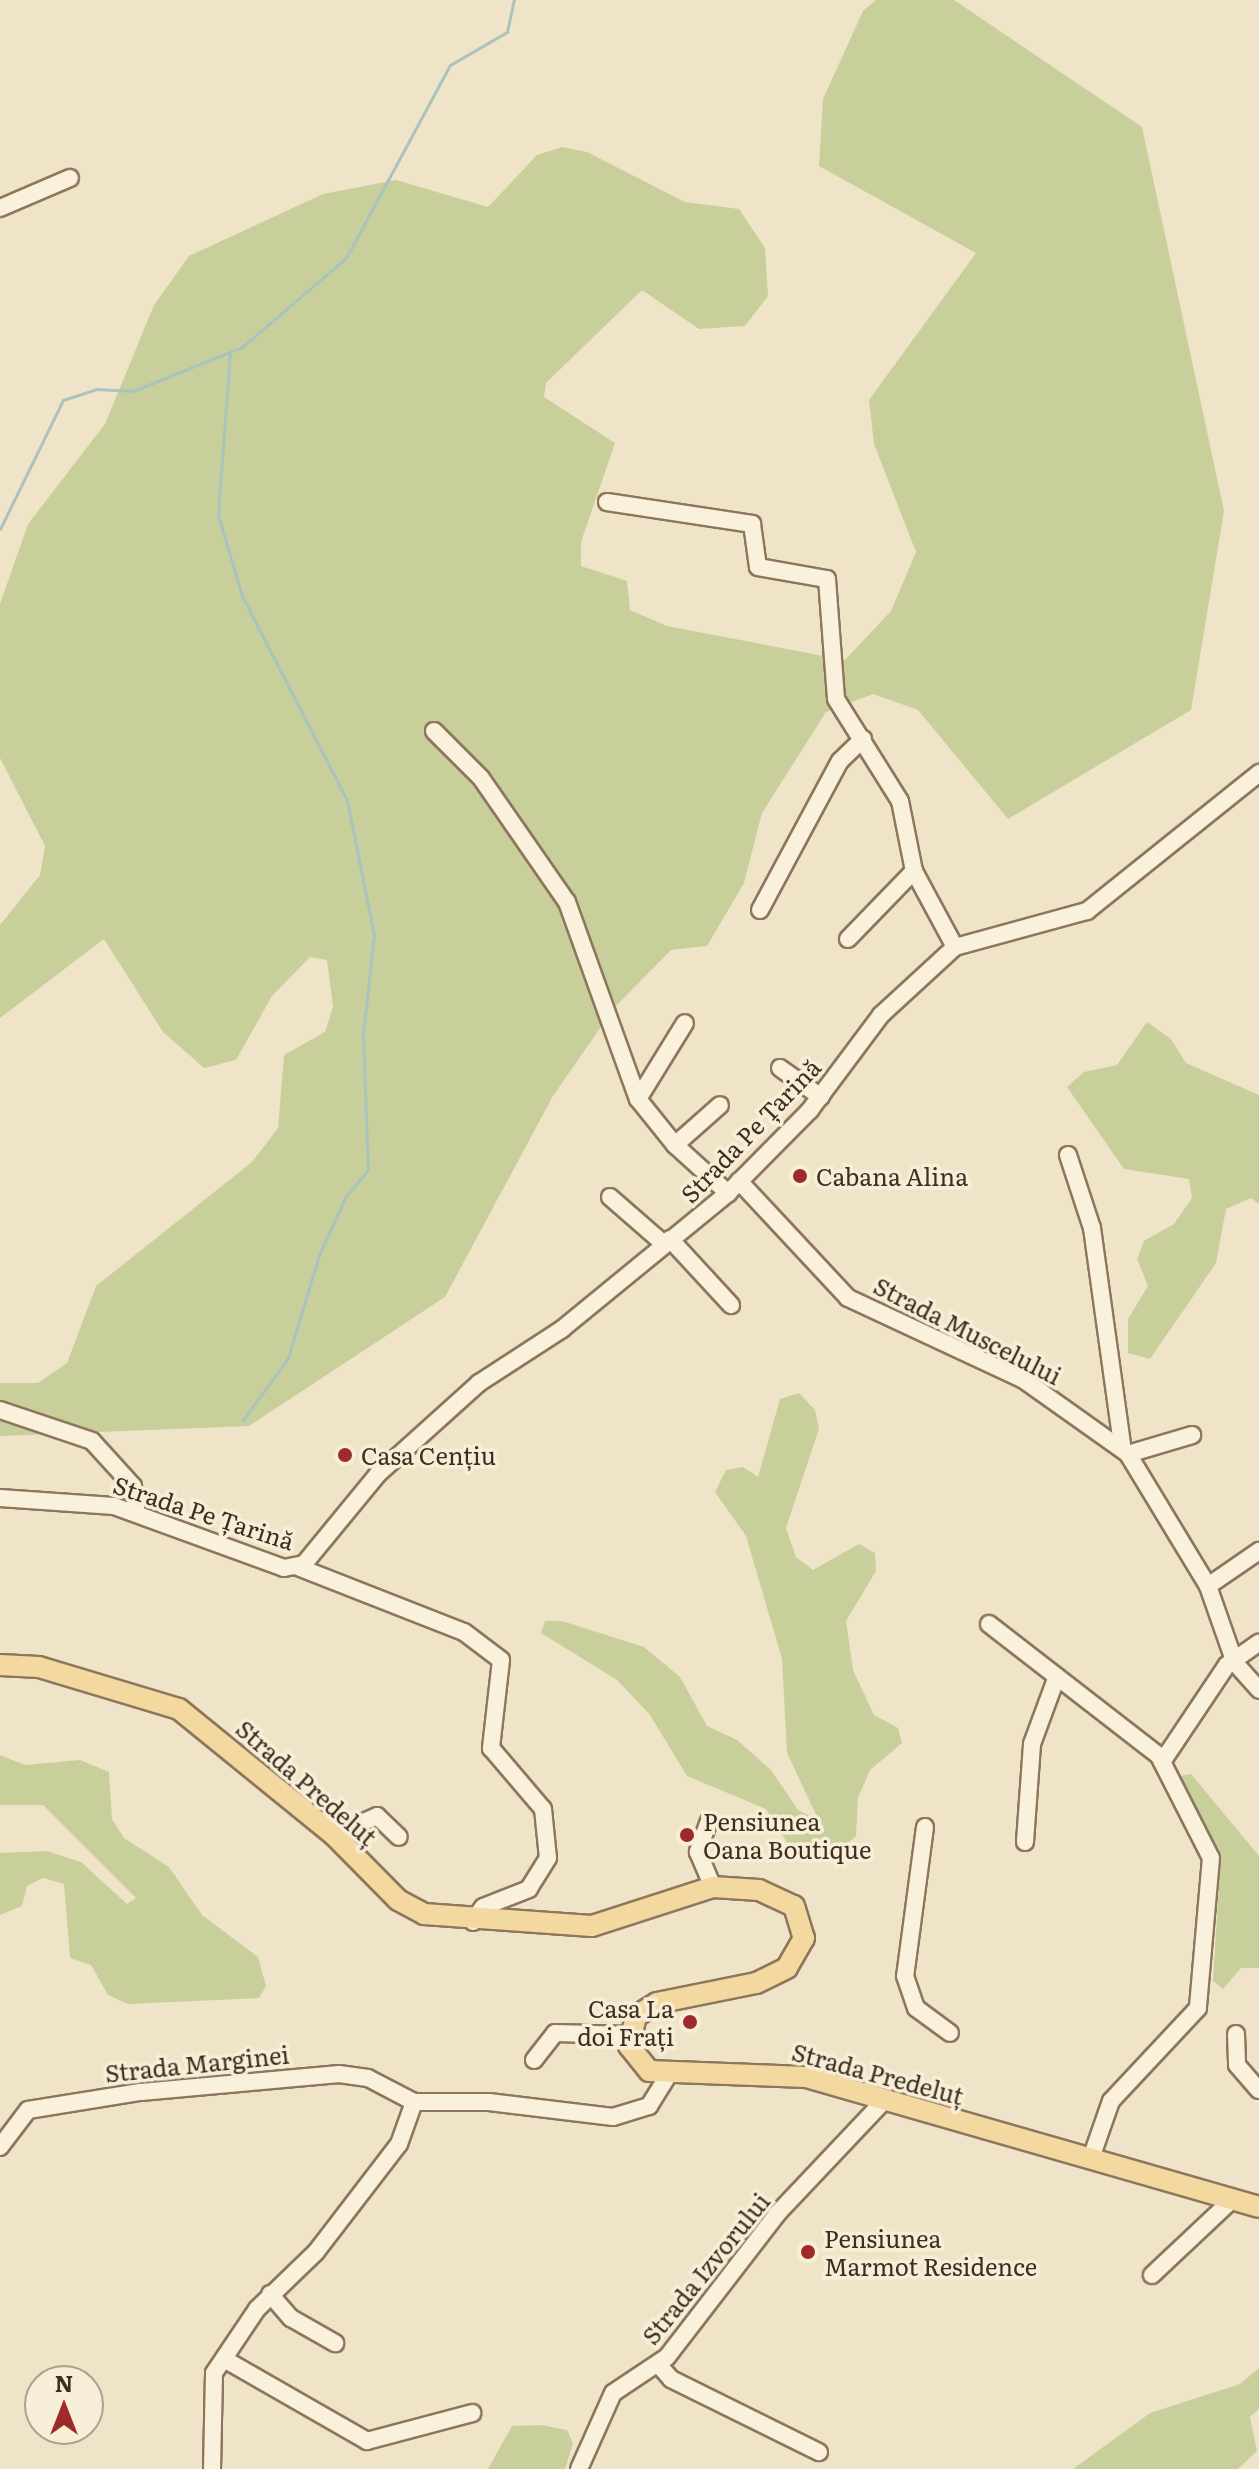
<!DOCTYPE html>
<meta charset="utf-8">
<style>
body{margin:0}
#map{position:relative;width:1259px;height:2469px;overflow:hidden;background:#f0e4c8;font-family:Literata,serif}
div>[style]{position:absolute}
.green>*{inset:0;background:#c9cf9b}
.stream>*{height:3px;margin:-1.5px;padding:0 1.5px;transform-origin:1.5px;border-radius:1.5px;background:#a9c4bc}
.roads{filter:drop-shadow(2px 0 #8d765c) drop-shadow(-2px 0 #8d765c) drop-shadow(0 2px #8d765c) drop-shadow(0 -2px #8d765c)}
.minor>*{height:16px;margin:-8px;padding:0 8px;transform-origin:8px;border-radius:8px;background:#faf1dc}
.major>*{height:20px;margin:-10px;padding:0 10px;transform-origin:10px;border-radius:10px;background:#f3d9a0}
.dots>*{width:22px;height:22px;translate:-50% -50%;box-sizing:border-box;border:4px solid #f7eed8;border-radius:50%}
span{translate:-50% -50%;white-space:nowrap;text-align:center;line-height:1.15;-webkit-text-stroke:7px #f7eed8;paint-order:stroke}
.street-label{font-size:24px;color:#3d2e20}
.poi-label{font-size:24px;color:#3d2e20}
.left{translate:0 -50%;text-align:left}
.right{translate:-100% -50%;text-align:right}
.north{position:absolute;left:24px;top:2365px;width:80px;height:80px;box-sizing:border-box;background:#f7eed8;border:2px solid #ada18e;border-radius:50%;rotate:0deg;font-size:22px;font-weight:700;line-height:32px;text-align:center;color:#3d2e20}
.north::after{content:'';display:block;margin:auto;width:28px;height:36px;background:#9e2a2b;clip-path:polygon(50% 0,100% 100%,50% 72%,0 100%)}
</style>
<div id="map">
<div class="green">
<i style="clip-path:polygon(876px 0,954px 0,1142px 127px,1224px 511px,1191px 710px,1008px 819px,918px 710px,873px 694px,826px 712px,762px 813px,744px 883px,707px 946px,671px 950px,614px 1008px,553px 1096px,445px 1297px,249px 1426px,0 1436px,0 1383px,38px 1383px,67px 1363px,96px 1286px,252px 1162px,278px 1128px,284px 1055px,325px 1032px,333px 1007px,327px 960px,310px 957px,272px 996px,236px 1060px,204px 1068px,163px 1032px,104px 939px,0 1018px,0 925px,40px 875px,45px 846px,0 758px,0 604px,28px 524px,105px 424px,154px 305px,189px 256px,323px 194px,396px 180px,488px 207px,537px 155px,562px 147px,587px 152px,685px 202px,739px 209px,765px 248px,768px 296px,745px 326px,699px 329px,642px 290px,546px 383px,544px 397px,615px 443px,581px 542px,581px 566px,627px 581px,630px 610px,667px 626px,845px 660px,891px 611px,916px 552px,874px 444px,869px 400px,976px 253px,819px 166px,823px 99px,863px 11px)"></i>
<i style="clip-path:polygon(1147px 1022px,1171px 1039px,1186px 1063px,1259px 1095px,1259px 1204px,1251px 1198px,1226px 1209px,1216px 1263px,1150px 1359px,1128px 1353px,1128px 1319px,1148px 1286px,1137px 1259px,1144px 1241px,1174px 1224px,1192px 1198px,1189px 1179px,1124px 1169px,1067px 1087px,1084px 1072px,1117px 1065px)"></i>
<i style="clip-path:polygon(799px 1393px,815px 1410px,819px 1429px,786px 1528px,796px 1557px,813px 1570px,859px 1544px,875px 1553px,876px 1571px,846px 1621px,853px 1670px,874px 1715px,898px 1728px,902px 1743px,870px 1770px,858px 1798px,856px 1836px,840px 1850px,814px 1853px,793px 1852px,766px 1809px,687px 1776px,650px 1715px,617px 1680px,541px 1633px,545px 1621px,562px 1621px,644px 1647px,680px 1677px,707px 1726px,737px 1740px,771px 1770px,798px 1810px,819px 1821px,787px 1753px,782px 1659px,746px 1536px,715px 1492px,726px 1470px,743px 1467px,758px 1477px,780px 1399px)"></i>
<i style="clip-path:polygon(0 1755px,25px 1765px,80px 1760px,109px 1772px,112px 1819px,124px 1838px,169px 1867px,202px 1915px,258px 1957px,266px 1986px,259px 1998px,128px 2004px,108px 1995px,91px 1965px,70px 1958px,64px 1884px,43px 1878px,27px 1886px,22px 1906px,0 1915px,0 1853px,47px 1851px,81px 1862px,127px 1904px,136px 1898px,43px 1805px,0 1805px)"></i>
<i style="clip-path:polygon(1191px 1774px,1259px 1856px,1259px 1968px,1241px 1968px,1223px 1989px,1213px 1981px,1221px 1853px,1177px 1786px,1180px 1776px)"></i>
<i style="clip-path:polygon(1259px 2368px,1259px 2409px,1250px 2417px,1257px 2451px,1238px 2469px,1073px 2469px,1150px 2413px,1240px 2384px)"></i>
<i style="clip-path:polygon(541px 2425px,567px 2430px,573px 2443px,565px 2469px,488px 2469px,512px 2426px)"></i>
</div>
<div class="stream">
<i style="left:230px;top:352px;width:163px;rotate:94.2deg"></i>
<i style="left:218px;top:515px;width:84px;rotate:73.5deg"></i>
<i style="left:242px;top:596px;width:229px;rotate:62.8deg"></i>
<i style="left:347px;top:800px;width:138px;rotate:78.7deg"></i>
<i style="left:374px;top:935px;width:101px;rotate:96.3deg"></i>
<i style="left:363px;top:1035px;width:135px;rotate:87.9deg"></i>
<i style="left:368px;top:1170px;width:34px;rotate:130deg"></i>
<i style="left:346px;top:1196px;width:65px;rotate:114.6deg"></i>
<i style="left:319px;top:1255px;width:108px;rotate:106.8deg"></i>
<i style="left:288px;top:1358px;width:77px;rotate:126deg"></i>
<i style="left:0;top:529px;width:144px;rotate:-64deg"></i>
<i style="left:63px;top:400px;width:36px;rotate:-18deg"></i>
<i style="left:97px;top:389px;width:36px;rotate:3deg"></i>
<i style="left:133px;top:391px;width:118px;rotate:-22deg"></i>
<i style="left:242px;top:347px;width:137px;rotate:-40.6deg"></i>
<i style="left:346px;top:258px;width:219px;rotate:-61.7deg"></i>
<i style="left:450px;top:65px;width:66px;rotate:-30.1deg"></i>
<i style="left:507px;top:32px;width:33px;rotate:-78deg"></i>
</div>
<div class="roads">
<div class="minor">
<i style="left:0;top:208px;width:76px;rotate:-23.2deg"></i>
<i style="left:607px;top:502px;width:147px;rotate:8.6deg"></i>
<i style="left:752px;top:524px;width:43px;rotate:82.1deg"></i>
<i style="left:758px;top:567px;width:70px;rotate:9.9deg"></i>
<i style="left:827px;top:579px;width:120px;rotate:85.7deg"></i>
<i style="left:836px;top:699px;width:120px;rotate:57.9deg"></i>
<i style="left:900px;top:801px;width:71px;rotate:78.7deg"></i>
<i style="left:914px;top:871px;width:86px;rotate:61.7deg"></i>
<i style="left:434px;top:731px;width:66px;rotate:45deg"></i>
<i style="left:481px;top:778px;width:151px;rotate:55.3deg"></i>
<i style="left:567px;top:902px;width:209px;rotate:70.2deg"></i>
<i style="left:638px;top:1099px;width:59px;rotate:51.2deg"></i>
<i style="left:675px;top:1145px;width:72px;rotate:42.2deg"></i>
<i style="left:760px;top:910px;width:169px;rotate:-61.8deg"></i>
<i style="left:840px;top:761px;width:32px;rotate:-44deg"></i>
<i style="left:848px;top:939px;width:95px;rotate:-45.9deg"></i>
<i style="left:780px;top:1068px;width:50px;rotate:35.3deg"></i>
<i style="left:638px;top:1099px;width:89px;rotate:-58.3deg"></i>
<i style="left:675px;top:1145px;width:60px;rotate:-41.6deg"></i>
<i style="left:1068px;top:1155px;width:77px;rotate:71.8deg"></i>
<i style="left:1092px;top:1228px;width:224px;rotate:82.1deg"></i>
<i style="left:739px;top:1181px;width:160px;rotate:47deg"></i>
<i style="left:848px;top:1298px;width:194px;rotate:25deg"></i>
<i style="left:1024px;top:1380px;width:128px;rotate:35.4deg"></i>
<i style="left:1128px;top:1454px;width:154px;rotate:58.8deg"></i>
<i style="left:1208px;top:1586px;width:82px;rotate:70.7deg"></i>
<i style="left:1235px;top:1663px;width:36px;rotate:48deg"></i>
<i style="left:610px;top:1197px;width:70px;rotate:41deg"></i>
<i style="left:670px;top:1239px;width:90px;rotate:47.3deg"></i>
<i style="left:0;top:1410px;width:97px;rotate:18.6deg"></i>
<i style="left:92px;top:1441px;width:61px;rotate:47.7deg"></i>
<i style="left:133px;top:1486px;width:27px;rotate:82deg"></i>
<i style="left:1128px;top:1454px;width:67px;rotate:-16.5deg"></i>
<i style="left:0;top:1498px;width:114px;rotate:4deg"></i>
<i style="left:114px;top:1506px;width:181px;rotate:20deg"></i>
<i style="left:284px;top:1568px;width:20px;rotate:-11deg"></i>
<i style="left:304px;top:1564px;width:117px;rotate:-50.6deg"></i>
<i style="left:378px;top:1474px;width:136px;rotate:-42deg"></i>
<i style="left:479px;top:1383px;width:99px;rotate:-33deg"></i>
<i style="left:562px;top:1329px;width:215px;rotate:-39.3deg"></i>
<i style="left:728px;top:1193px;width:117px;rotate:-45.3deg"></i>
<i style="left:810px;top:1110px;width:119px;rotate:-53.2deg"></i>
<i style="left:881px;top:1015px;width:100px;rotate:-42.6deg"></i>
<i style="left:955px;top:947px;width:137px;rotate:-15.3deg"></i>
<i style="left:1087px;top:911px;width:221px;rotate:-38.7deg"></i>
<i style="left:298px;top:1567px;width:178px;rotate:21.4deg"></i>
<i style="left:464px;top:1632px;width:46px;rotate:37.1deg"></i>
<i style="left:501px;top:1660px;width:89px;rotate:96.5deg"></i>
<i style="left:491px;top:1748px;width:80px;rotate:49.6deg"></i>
<i style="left:543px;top:1809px;width:49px;rotate:84.2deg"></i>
<i style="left:548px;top:1858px;width:36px;rotate:122deg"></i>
<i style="left:529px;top:1889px;width:49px;rotate:158.6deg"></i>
<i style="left:483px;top:1907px;width:18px;rotate:124deg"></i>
<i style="left:1208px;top:1586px;width:62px;rotate:-34.5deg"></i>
<i style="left:989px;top:1624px;width:215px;rotate:37.8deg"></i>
<i style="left:1159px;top:1756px;width:114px;rotate:63deg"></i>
<i style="left:1211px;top:1858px;width:151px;rotate:95deg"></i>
<i style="left:1198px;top:2008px;width:127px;rotate:133.1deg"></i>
<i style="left:1111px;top:2101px;width:60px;rotate:109.3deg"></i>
<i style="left:1162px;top:1762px;width:117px;rotate:-56.2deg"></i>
<i style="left:1227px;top:1665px;width:39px;rotate:-35deg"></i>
<i style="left:709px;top:1821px;width:33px;rotate:110deg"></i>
<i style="left:698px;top:1852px;width:38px;rotate:67deg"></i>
<i style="left:925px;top:1827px;width:150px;rotate:97.6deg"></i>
<i style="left:905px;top:1976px;width:34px;rotate:71deg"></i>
<i style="left:916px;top:2008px;width:42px;rotate:36.3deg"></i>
<i style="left:334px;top:1835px;width:47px;rotate:-23.8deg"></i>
<i style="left:377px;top:1816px;width:30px;rotate:44deg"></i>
<i style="left:1025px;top:1842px;width:98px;rotate:-85.9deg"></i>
<i style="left:1032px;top:1744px;width:72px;rotate:-69.8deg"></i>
<i style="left:1236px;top:2034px;width:31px;rotate:88deg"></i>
<i style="left:1237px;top:2065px;width:33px;rotate:49deg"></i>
<i style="left:534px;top:2060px;width:34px;rotate:-52deg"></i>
<i style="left:555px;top:2033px;width:74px;rotate:1.5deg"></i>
<i style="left:0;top:2147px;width:46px;rotate:-52.9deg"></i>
<i style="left:28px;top:2110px;width:114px;rotate:-9.1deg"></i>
<i style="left:141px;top:2092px;width:199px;rotate:-5.2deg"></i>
<i style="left:339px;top:2074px;width:29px;rotate:8deg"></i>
<i style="left:368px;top:2078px;width:52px;rotate:27.6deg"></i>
<i style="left:1152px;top:2275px;width:111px;rotate:-43.2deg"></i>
<i style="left:270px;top:2294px;width:32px;rotate:49deg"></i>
<i style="left:291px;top:2318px;width:51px;rotate:29.6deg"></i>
<i style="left:224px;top:2359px;width:165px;rotate:29.8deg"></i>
<i style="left:367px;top:2441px;width:109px;rotate:-14.9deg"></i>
<i style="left:658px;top:2364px;width:20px;rotate:49deg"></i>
<i style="left:671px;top:2379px;width:165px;rotate:26.3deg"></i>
<i style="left:212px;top:2469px;width:96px;rotate:-88.8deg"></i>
<i style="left:214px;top:2373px;width:77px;rotate:-56.1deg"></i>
<i style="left:257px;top:2309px;width:82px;rotate:-44deg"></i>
<i style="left:316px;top:2252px;width:136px;rotate:-52.5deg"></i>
<i style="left:399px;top:2144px;width:45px;rotate:-70.3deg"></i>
<i style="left:414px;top:2102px;width:75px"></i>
<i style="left:489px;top:2102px;width:125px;rotate:6.9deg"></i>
<i style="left:613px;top:2117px;width:38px;rotate:-17deg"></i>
<i style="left:649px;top:2106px;width:36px;rotate:-58deg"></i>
<i style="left:579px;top:2469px;width:83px;rotate:-65.9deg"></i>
<i style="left:613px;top:2393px;width:65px;rotate:-33.7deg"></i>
<i style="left:667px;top:2357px;width:180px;rotate:-52.4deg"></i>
<i style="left:777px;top:2214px;width:156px;rotate:-46.6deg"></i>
</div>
<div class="major">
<i style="left:0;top:1665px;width:39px;rotate:3deg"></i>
<i style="left:39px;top:1667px;width:146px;rotate:16.7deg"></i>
<i style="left:179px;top:1709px;width:200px;rotate:39.1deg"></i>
<i style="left:334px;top:1835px;width:91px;rotate:45.4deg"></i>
<i style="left:398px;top:1900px;width:30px;rotate:28deg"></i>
<i style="left:424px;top:1914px;width:168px;rotate:4.1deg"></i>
<i style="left:592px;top:1926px;width:127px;rotate:-17.9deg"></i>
<i style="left:713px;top:1887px;width:46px;rotate:3.7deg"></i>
<i style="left:759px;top:1890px;width:38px;rotate:25deg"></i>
<i style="left:794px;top:1906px;width:34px;rotate:73deg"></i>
<i style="left:804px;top:1938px;width:34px;rotate:120deg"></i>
<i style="left:787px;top:1968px;width:34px;rotate:154deg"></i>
<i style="left:756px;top:1983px;width:101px;rotate:168.6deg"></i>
<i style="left:657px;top:2003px;width:25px;rotate:148deg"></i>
<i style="left:636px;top:2016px;width:31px;rotate:103deg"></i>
<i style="left:629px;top:2046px;width:32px;rotate:51deg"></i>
<i style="left:649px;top:2071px;width:157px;rotate:2.2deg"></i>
<i style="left:806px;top:2077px;width:471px;rotate:16deg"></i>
</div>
</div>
<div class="dots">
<i style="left:800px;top:1176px;background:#9e2a2b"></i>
<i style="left:345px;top:1455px;background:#9e2a2b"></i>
<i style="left:687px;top:1835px;background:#9e2a2b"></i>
<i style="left:690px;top:2022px;background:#9e2a2b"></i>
<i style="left:808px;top:2252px;background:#9e2a2b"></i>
</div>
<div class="street-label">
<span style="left:750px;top:1130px;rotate:-46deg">Strada Pe Țarină</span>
<span style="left:968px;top:1330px;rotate:27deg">Strada Muscelului</span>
<span style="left:204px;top:1512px;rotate:18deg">Strada Pe Țarină</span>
<span style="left:307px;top:1782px;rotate:41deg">Strada Predeluț</span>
<span style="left:197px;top:2063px;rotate:-6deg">Strada Marginei</span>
<span style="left:878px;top:2073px;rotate:15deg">Strada Predeluț</span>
<span style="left:705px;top:2268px;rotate:-51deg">Strada Izvorului</span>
</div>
<div class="poi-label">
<span class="left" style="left:816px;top:1176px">Cabana Alina</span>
<span class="left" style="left:361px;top:1455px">Casa Cențiu</span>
<span class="left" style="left:703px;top:1835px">Pensiunea<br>Oana Boutique</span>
<span class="right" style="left:674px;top:2022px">Casa La<br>doi Frați</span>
<span class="left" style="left:824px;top:2252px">Pensiunea<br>Marmot Residence</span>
</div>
<div class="north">N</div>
</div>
